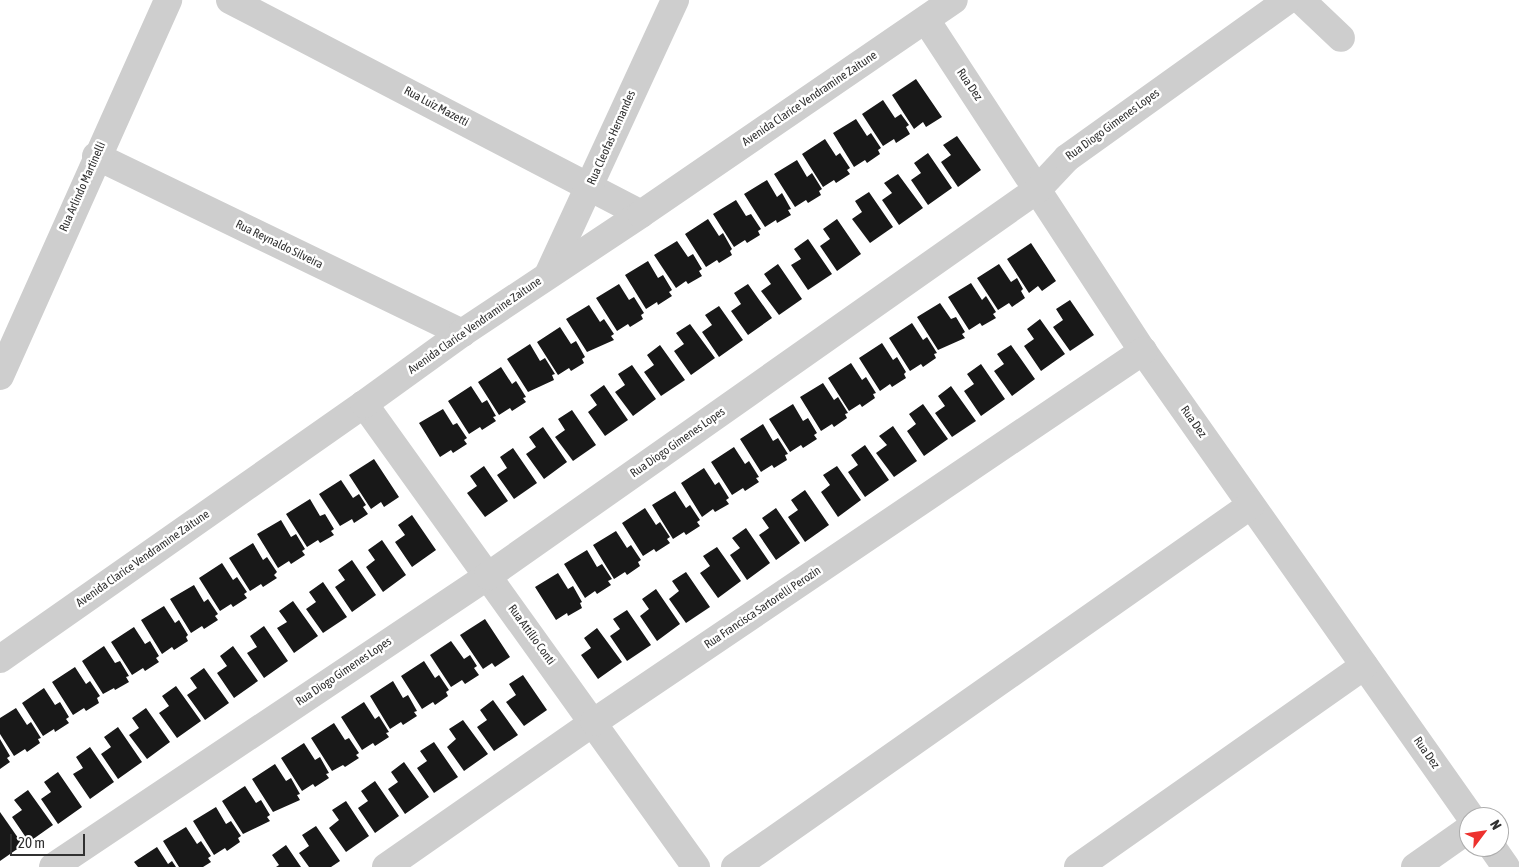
<!DOCTYPE html>
<meta charset="utf-8">
<style>
body{margin:0}
#map{position:relative;width:1519px;height:867px;overflow:hidden;background:#fff;font-family:"Asap Condensed",sans-serif}
div>[style]{position:absolute}
.building>*{inset:0;background:#181818}
.minor>*{height:28px;margin:-14px;padding:0 14px;transform-origin:14px;border-radius:14px;background:#cecece}
span{translate:-50% -50%;white-space:nowrap;text-align:center;line-height:1.15;-webkit-text-stroke:5px #fff;paint-order:stroke}
.street-label{font-size:12px;color:#313131}
.north{position:absolute;left:1459px;top:807px;width:50px;height:50px;box-sizing:border-box;background:#fff;border:1px solid #adadad;border-radius:50%;rotate:59deg;font-size:14px;font-weight:700;line-height:20px;text-align:center;color:#313131}
.north::after{content:'';display:block;margin:auto;width:18px;height:22px;background:#ed322e;clip-path:polygon(50% 0,100% 100%,50% 72%,0 100%)}
.scale{position:absolute;left:10px;top:834px;width:75px;height:22px;box-sizing:border-box;border:2px solid #313131;border-top:0;padding-left:6px;font-size:15px;line-height:18px;white-space:nowrap;color:#313131;-webkit-text-stroke:4px #fff;paint-order:stroke}
</style>
<div id="map">
<div class="building">
<i style="clip-path:polygon(916px 79px,942px 117px,926px 127px,923px 122px,914px 129px,892px 95px)"></i>
<i style="clip-path:polygon(883px 100px,895px 118px,901px 114px,909px 125px,906px 127px,910px 134px,896px 143px,894px 139px,883px 146px,862px 114px)"></i>
<i style="clip-path:polygon(856px 119px,867px 136px,871px 133px,881px 148px,878px 150px,880px 154px,867px 163px,865px 160px,854px 167px,833px 133px)"></i>
<i style="clip-path:polygon(957px 136px,981px 170px,958px 187px,941px 162px,951px 155px,943px 145px)"></i>
<i style="clip-path:polygon(825px 139px,836px 156px,840px 153px,850px 168px,847px 170px,850px 174px,836px 183px,834px 180px,823px 187px,802px 154px)"></i>
<i style="clip-path:polygon(928px 153px,952px 188px,928px 205px,911px 180px,921px 173px,914px 163px)"></i>
<i style="clip-path:polygon(797px 160px,807px 177px,812px 173px,822px 189px,819px 191px,821px 195px,808px 203px,806px 200px,795px 207px,774px 174px)"></i>
<i style="clip-path:polygon(898px 174px,923px 208px,899px 225px,882px 200px,892px 193px,884px 183px)"></i>
<i style="clip-path:polygon(767px 180px,777px 197px,782px 193px,791px 209px,788px 210px,791px 215px,777px 223px,776px 220px,765px 227px,744px 194px)"></i>
<i style="clip-path:polygon(869px 192px,893px 227px,870px 243px,852px 219px,862px 212px,855px 201px)"></i>
<i style="clip-path:polygon(736px 200px,746px 216px,751px 214px,761px 229px,758px 231px,760px 235px,747px 243px,745px 240px,734px 247px,713px 214px)"></i>
<i style="clip-path:polygon(708px 219px,719px 236px,723px 233px,732px 249px,730px 251px,732px 255px,719px 263px,717px 260px,706px 267px,685px 234px)"></i>
<i style="clip-path:polygon(837px 219px,861px 254px,837px 271px,820px 246px,830px 239px,823px 229px)"></i>
<i style="clip-path:polygon(808px 239px,832px 274px,808px 290px,791px 265px,801px 259px,794px 249px)"></i>
<i style="clip-path:polygon(677px 241px,688px 257px,693px 254px,702px 269px,699px 271px,702px 276px,688px 284px,686px 281px,676px 288px,654px 255px)"></i>
<i style="clip-path:polygon(1031px 243px,1056px 281px,1042px 291px,1038px 286px,1029px 293px,1007px 259px)"></i>
<i style="clip-path:polygon(648px 261px,658px 278px,663px 275px,672px 290px,669px 292px,672px 296px,658px 305px,657px 302px,646px 309px,625px 275px)"></i>
<i style="clip-path:polygon(778px 264px,802px 299px,779px 315px,761px 291px,771px 284px,764px 274px)"></i>
<i style="clip-path:polygon(999px 264px,1011px 282px,1017px 278px,1023px 289px,1021px 291px,1025px 298px,1012px 307px,1009px 303px,998px 310px,977px 278px)"></i>
<i style="clip-path:polygon(971px 283px,982px 300px,986px 296px,996px 312px,993px 314px,996px 318px,982px 326px,980px 323px,969px 330px,948px 297px)"></i>
<i style="clip-path:polygon(619px 284px,629px 300px,634px 297px,644px 313px,641px 315px,643px 319px,630px 327px,628px 324px,617px 331px,596px 298px)"></i>
<i style="clip-path:polygon(748px 284px,772px 318px,748px 335px,731px 311px,741px 304px,734px 293px)"></i>
<i style="clip-path:polygon(1070px 300px,1094px 335px,1070px 351px,1053px 327px,1063px 320px,1056px 309px)"></i>
<i style="clip-path:polygon(940px 303px,951px 319px,956px 317px,965px 332px,962px 334px,965px 338px,938px 350px,917px 317px)"></i>
<i style="clip-path:polygon(589px 305px,600px 322px,604px 319px,614px 334px,611px 336px,614px 340px,587px 352px,566px 319px)"></i>
<i style="clip-path:polygon(719px 306px,743px 340px,719px 357px,702px 332px,712px 325px,705px 315px)"></i>
<i style="clip-path:polygon(1040px 319px,1065px 354px,1041px 371px,1024px 346px,1034px 339px,1027px 329px)"></i>
<i style="clip-path:polygon(912px 323px,923px 340px,927px 337px,937px 353px,934px 354px,936px 358px,923px 367px,921px 364px,910px 371px,889px 338px)"></i>
<i style="clip-path:polygon(690px 324px,715px 358px,691px 375px,674px 351px,684px 344px,676px 333px)"></i>
<i style="clip-path:polygon(560px 327px,571px 344px,576px 341px,585px 357px,582px 359px,584px 363px,571px 371px,569px 368px,558px 375px,537px 342px)"></i>
<i style="clip-path:polygon(882px 343px,893px 360px,897px 357px,906px 372px,904px 374px,906px 378px,892px 387px,890px 384px,880px 391px,859px 358px)"></i>
<i style="clip-path:polygon(530px 344px,540px 361px,545px 358px,555px 374px,552px 375px,554px 380px,528px 392px,507px 359px)"></i>
<i style="clip-path:polygon(660px 345px,685px 380px,661px 396px,644px 372px,654px 365px,647px 355px)"></i>
<i style="clip-path:polygon(1011px 345px,1035px 379px,1012px 396px,994px 371px,1004px 364px,997px 354px)"></i>
<i style="clip-path:polygon(851px 363px,862px 380px,866px 377px,876px 393px,873px 394px,875px 398px,862px 407px,860px 404px,849px 411px,828px 378px)"></i>
<i style="clip-path:polygon(981px 364px,1005px 399px,981px 416px,964px 391px,974px 384px,967px 374px)"></i>
<i style="clip-path:polygon(632px 365px,656px 399px,633px 416px,615px 392px,625px 385px,618px 374px)"></i>
<i style="clip-path:polygon(501px 367px,512px 384px,516px 381px,526px 397px,523px 398px,526px 402px,512px 411px,510px 408px,499px 415px,478px 382px)"></i>
<i style="clip-path:polygon(823px 383px,834px 400px,838px 397px,848px 413px,845px 414px,847px 418px,834px 427px,832px 424px,821px 431px,800px 397px)"></i>
<i style="clip-path:polygon(604px 385px,628px 420px,605px 436px,588px 412px,597px 405px,590px 395px)"></i>
<i style="clip-path:polygon(471px 386px,482px 403px,487px 400px,496px 416px,493px 417px,496px 421px,482px 430px,480px 427px,469px 434px,448px 401px)"></i>
<i style="clip-path:polygon(951px 386px,976px 421px,952px 437px,935px 413px,945px 406px,938px 396px)"></i>
<i style="clip-path:polygon(793px 404px,803px 421px,808px 418px,817px 433px,814px 435px,817px 439px,803px 448px,801px 445px,790px 452px,769px 419px)"></i>
<i style="clip-path:polygon(923px 404px,948px 439px,924px 456px,907px 431px,916px 424px,909px 414px)"></i>
<i style="clip-path:polygon(443px 409px,453px 425px,457px 423px,467px 438px,464px 440px,467px 444px,453px 453px,451px 450px,440px 457px,419px 423px)"></i>
<i style="clip-path:polygon(572px 410px,596px 445px,573px 461px,555px 437px,565px 430px,558px 419px)"></i>
<i style="clip-path:polygon(763px 424px,773px 441px,778px 438px,788px 454px,785px 455px,787px 460px,774px 468px,772px 465px,761px 472px,740px 439px)"></i>
<i style="clip-path:polygon(893px 426px,917px 461px,894px 477px,876px 453px,887px 445px,879px 436px)"></i>
<i style="clip-path:polygon(543px 427px,567px 462px,544px 479px,526px 454px,536px 447px,529px 437px)"></i>
<i style="clip-path:polygon(865px 445px,889px 480px,865px 497px,848px 472px,858px 465px,851px 455px)"></i>
<i style="clip-path:polygon(734px 447px,745px 464px,749px 461px,759px 477px,756px 478px,759px 482px,745px 491px,743px 488px,732px 495px,711px 462px)"></i>
<i style="clip-path:polygon(513px 448px,537px 483px,514px 499px,497px 475px,507px 468px,500px 457px)"></i>
<i style="clip-path:polygon(374px 459px,399px 497px,384px 507px,381px 502px,371px 509px,349px 475px)"></i>
<i style="clip-path:polygon(484px 466px,508px 501px,485px 517px,467px 493px,477px 486px,470px 476px)"></i>
<i style="clip-path:polygon(837px 466px,861px 500px,838px 517px,821px 492px,830px 485px,823px 475px)"></i>
<i style="clip-path:polygon(704px 468px,715px 485px,719px 482px,729px 498px,726px 500px,729px 504px,715px 512px,713px 509px,702px 517px,681px 483px)"></i>
<i style="clip-path:polygon(341px 480px,353px 498px,359px 494px,366px 505px,363px 507px,368px 514px,354px 523px,352px 519px,340px 526px,319px 494px)"></i>
<i style="clip-path:polygon(805px 490px,829px 525px,805px 542px,788px 517px,798px 510px,791px 500px)"></i>
<i style="clip-path:polygon(675px 491px,686px 508px,690px 505px,700px 520px,697px 522px,700px 526px,686px 535px,684px 532px,673px 539px,652px 505px)"></i>
<i style="clip-path:polygon(310px 499px,320px 516px,325px 514px,334px 529px,331px 531px,334px 535px,320px 543px,318px 540px,307px 547px,286px 514px)"></i>
<i style="clip-path:polygon(645px 508px,656px 525px,660px 522px,670px 537px,667px 539px,670px 543px,656px 552px,654px 549px,643px 556px,622px 523px)"></i>
<i style="clip-path:polygon(776px 508px,800px 543px,776px 560px,759px 535px,769px 528px,762px 518px)"></i>
<i style="clip-path:polygon(412px 515px,436px 550px,412px 567px,395px 542px,405px 535px,398px 525px)"></i>
<i style="clip-path:polygon(281px 520px,291px 537px,296px 534px,305px 549px,302px 551px,305px 555px,291px 564px,289px 561px,278px 568px,257px 534px)"></i>
<i style="clip-path:polygon(746px 528px,770px 563px,747px 580px,730px 555px,740px 548px,732px 538px)"></i>
<i style="clip-path:polygon(616px 531px,627px 548px,631px 545px,641px 560px,638px 562px,640px 566px,627px 575px,625px 572px,614px 579px,593px 545px)"></i>
<i style="clip-path:polygon(382px 540px,406px 575px,383px 592px,366px 567px,375px 560px,368px 550px)"></i>
<i style="clip-path:polygon(253px 543px,263px 560px,267px 557px,277px 572px,274px 575px,277px 578px,263px 587px,261px 584px,250px 591px,229px 558px)"></i>
<i style="clip-path:polygon(717px 547px,741px 581px,718px 598px,700px 573px,710px 566px,703px 556px)"></i>
<i style="clip-path:polygon(587px 550px,597px 567px,602px 564px,612px 579px,608px 581px,611px 585px,597px 594px,595px 591px,585px 598px,564px 564px)"></i>
<i style="clip-path:polygon(352px 560px,376px 595px,352px 612px,335px 587px,345px 580px,338px 570px)"></i>
<i style="clip-path:polygon(222px 563px,233px 580px,237px 577px,247px 592px,244px 594px,247px 598px,233px 607px,231px 604px,220px 611px,199px 578px)"></i>
<i style="clip-path:polygon(686px 572px,710px 607px,686px 623px,669px 599px,679px 591px,672px 581px)"></i>
<i style="clip-path:polygon(558px 573px,568px 589px,573px 586px,582px 602px,580px 603px,582px 608px,568px 616px,567px 613px,556px 620px,535px 587px)"></i>
<i style="clip-path:polygon(323px 582px,347px 617px,323px 633px,306px 609px,316px 602px,309px 592px)"></i>
<i style="clip-path:polygon(194px 585px,204px 602px,208px 599px,218px 614px,215px 616px,218px 620px,204px 629px,202px 626px,191px 633px,170px 599px)"></i>
<i style="clip-path:polygon(656px 589px,680px 624px,657px 641px,640px 616px,649px 609px,642px 599px)"></i>
<i style="clip-path:polygon(293px 601px,318px 636px,294px 653px,277px 628px,287px 622px,279px 611px)"></i>
<i style="clip-path:polygon(164px 606px,175px 623px,179px 620px,188px 635px,186px 637px,188px 641px,174px 650px,172px 647px,162px 654px,141px 620px)"></i>
<i style="clip-path:polygon(627px 610px,651px 645px,627px 661px,610px 636px,620px 629px,613px 619px)"></i>
<i style="clip-path:polygon(485px 619px,510px 657px,495px 667px,492px 663px,483px 669px,460px 635px)"></i>
<i style="clip-path:polygon(264px 626px,288px 661px,264px 678px,247px 653px,257px 647px,250px 636px)"></i>
<i style="clip-path:polygon(134px 627px,145px 644px,150px 641px,159px 656px,156px 658px,159px 662px,145px 671px,143px 668px,132px 675px,111px 642px)"></i>
<i style="clip-path:polygon(597px 628px,622px 662px,598px 679px,581px 655px,591px 648px,584px 638px)"></i>
<i style="clip-path:polygon(451px 641px,464px 659px,470px 655px,477px 666px,474px 668px,479px 675px,465px 684px,462px 680px,451px 687px,430px 655px)"></i>
<i style="clip-path:polygon(104px 646px,115px 663px,120px 661px,129px 676px,126px 677px,129px 682px,115px 690px,114px 688px,103px 694px,82px 661px)"></i>
<i style="clip-path:polygon(233px 646px,258px 681px,234px 698px,217px 673px,227px 666px,220px 656px)"></i>
<i style="clip-path:polygon(424px 661px,435px 678px,439px 675px,449px 690px,446px 692px,448px 696px,435px 705px,433px 702px,422px 709px,401px 676px)"></i>
<i style="clip-path:polygon(75px 667px,86px 684px,90px 681px,100px 696px,97px 698px,99px 703px,86px 711px,84px 708px,73px 715px,52px 682px)"></i>
<i style="clip-path:polygon(204px 668px,229px 703px,205px 720px,187px 695px,197px 688px,190px 678px)"></i>
<i style="clip-path:polygon(523px 675px,547px 710px,524px 726px,506px 702px,516px 695px,509px 684px)"></i>
<i style="clip-path:polygon(393px 681px,403px 698px,408px 695px,417px 711px,414px 712px,417px 716px,403px 725px,401px 722px,390px 729px,370px 696px)"></i>
<i style="clip-path:polygon(176px 686px,201px 721px,177px 738px,159px 713px,169px 706px,162px 696px)"></i>
<i style="clip-path:polygon(44px 688px,55px 705px,60px 702px,69px 717px,66px 719px,69px 723px,55px 732px,54px 729px,43px 736px,22px 703px)"></i>
<i style="clip-path:polygon(493px 700px,518px 735px,494px 751px,477px 727px,487px 720px,480px 710px)"></i>
<i style="clip-path:polygon(364px 702px,375px 719px,379px 716px,389px 732px,386px 733px,389px 737px,375px 746px,373px 743px,362px 750px,341px 717px)"></i>
<i style="clip-path:polygon(16px 708px,27px 725px,31px 722px,41px 738px,38px 739px,40px 743px,27px 752px,25px 749px,14px 756px,0 734px,0 718px)"></i>
<i style="clip-path:polygon(146px 708px,170px 742px,147px 759px,129px 735px,139px 728px,132px 718px)"></i>
<i style="clip-path:polygon(463px 720px,488px 754px,464px 771px,447px 747px,456px 739px,449px 729px)"></i>
<i style="clip-path:polygon(334px 723px,345px 740px,349px 738px,359px 753px,356px 755px,359px 758px,345px 767px,343px 765px,332px 771px,311px 738px)"></i>
<i style="clip-path:polygon(118px 727px,142px 762px,118px 779px,101px 754px,111px 747px,104px 737px)"></i>
<i style="clip-path:polygon(0 739px,10px 756px,7px 758px,10px 762px,0 769px)"></i>
<i style="clip-path:polygon(434px 742px,458px 777px,434px 793px,417px 768px,427px 761px,420px 751px)"></i>
<i style="clip-path:polygon(304px 743px,315px 760px,320px 757px,329px 773px,326px 774px,329px 778px,315px 787px,313px 784px,302px 791px,281px 758px)"></i>
<i style="clip-path:polygon(90px 747px,114px 782px,90px 799px,73px 774px,83px 768px,76px 757px)"></i>
<i style="clip-path:polygon(404px 762px,429px 797px,405px 814px,388px 789px,398px 782px,391px 772px)"></i>
<i style="clip-path:polygon(275px 764px,286px 781px,291px 778px,300px 794px,297px 795px,300px 800px,273px 812px,252px 779px)"></i>
<i style="clip-path:polygon(58px 772px,82px 807px,58px 824px,41px 799px,51px 792px,44px 782px)"></i>
<i style="clip-path:polygon(375px 781px,399px 816px,375px 833px,358px 808px,368px 801px,361px 791px)"></i>
<i style="clip-path:polygon(245px 786px,256px 803px,261px 800px,270px 815px,267px 817px,270px 821px,243px 834px,222px 801px)"></i>
<i style="clip-path:polygon(28px 790px,53px 825px,29px 842px,12px 817px,22px 810px,14px 800px)"></i>
<i style="clip-path:polygon(346px 801px,369px 836px,346px 852px,329px 828px,339px 820px,332px 810px)"></i>
<i style="clip-path:polygon(216px 807px,226px 824px,231px 821px,241px 836px,238px 838px,240px 842px,227px 851px,225px 848px,214px 855px,193px 821px)"></i>
<i style="clip-path:polygon(0 812px,23px 845px,0 861px)"></i>
<i style="clip-path:polygon(316px 826px,340px 861px,331px 867px,309px 867px,299px 853px,309px 846px,302px 835px)"></i>
<i style="clip-path:polygon(186px 827px,197px 844px,201px 841px,211px 856px,208px 858px,211px 862px,203px 867px,179px 867px,163px 841px)"></i>
<i style="clip-path:polygon(286px 845px,301px 867px,276px 867px,279px 865px,272px 855px)"></i>
<i style="clip-path:polygon(157px 847px,168px 864px,172px 861px,176px 867px,138px 867px,134px 862px)"></i>
</div>
<div class="minor">
<i style="left:230px;top:0;width:463px;rotate:27.5deg"></i>
<i style="left:1301px;top:0;width:55px;rotate:43.5deg"></i>
<i style="left:926px;top:20px;width:396px;rotate:56.8deg"></i>
<i style="left:1143px;top:351px;width:570px;rotate:54.86deg"></i>
<i style="left:96px;top:156px;width:407px;rotate:25.8deg"></i>
<i style="left:548px;top:275px;width:303px;rotate:-65.2deg"></i>
<i style="left:0;top:376px;width:412px;rotate:-65.9deg"></i>
<i style="left:364px;top:404px;width:570px;rotate:54.36deg"></i>
<i style="left:0;top:659px;width:444px;rotate:-35deg"></i>
<i style="left:364px;top:404px;width:121px;rotate:-35.9deg"></i>
<i style="left:462px;top:333px;width:215px;rotate:-33.6deg"></i>
<i style="left:641px;top:214px;width:379px;rotate:-34.4deg"></i>
<i style="left:1492px;top:847px;width:24px;rotate:55deg"></i>
<i style="left:53px;top:867px;width:523px;rotate:-33.78deg"></i>
<i style="left:488px;top:576px;width:673px;rotate:-35.13deg"></i>
<i style="left:1038px;top:189px;width:42px;rotate:-46.9deg"></i>
<i style="left:1067px;top:158px;width:272px;rotate:-35.6deg"></i>
<i style="left:386px;top:867px;width:254px;rotate:-34.9deg"></i>
<i style="left:594px;top:722px;width:663px;rotate:-34.05deg"></i>
<i style="left:735px;top:867px;width:630px;rotate:-35.05deg"></i>
<i style="left:1078px;top:867px;width:350px;rotate:-35.1deg"></i>
<i style="left:1415px;top:867px;width:66px;rotate:-35.1deg"></i>
</div>
<div class="street-label">
<span style="left:969px;top:85px;rotate:56deg">Rua Dez</span>
<span style="left:810px;top:99px;rotate:-34deg">Avenida Clarice Vendramine Zaitune</span>
<span style="left:436px;top:107px;rotate:28deg">Rua Luiz Mazetti</span>
<span style="left:1113px;top:125px;rotate:-36deg">Rua Diogo Gimenes Lopes</span>
<span style="left:612px;top:138px;rotate:-66deg">Rua Cleofas Hernandes</span>
<span style="left:83px;top:187px;rotate:-66deg">Rua Arlindo Martinelli</span>
<span style="left:279px;top:245px;rotate:26deg">Rua Reynaldo Silveira</span>
<span style="left:475px;top:326px;rotate:-35deg">Avenida Clarice Vendramine Zaitune</span>
<span style="left:1193px;top:422px;rotate:55deg">Rua Dez</span>
<span style="left:678px;top:443px;rotate:-35deg">Rua Diogo Gimenes Lopes</span>
<span style="left:143px;top:559px;rotate:-35deg">Avenida Clarice Vendramine Zaitune</span>
<span style="left:763px;top:608px;rotate:-34deg">Rua Francisca Sartorelli Perozin</span>
<span style="left:531px;top:635px;rotate:54deg">Rua Attílio Conti</span>
<span style="left:344px;top:672px;rotate:-34deg">Rua Diogo Gimenes Lopes</span>
<span style="left:1426px;top:753px;rotate:55deg">Rua Dez</span>
</div>
<div class="north">N</div>
<div class="scale">20 m</div>
</div>
